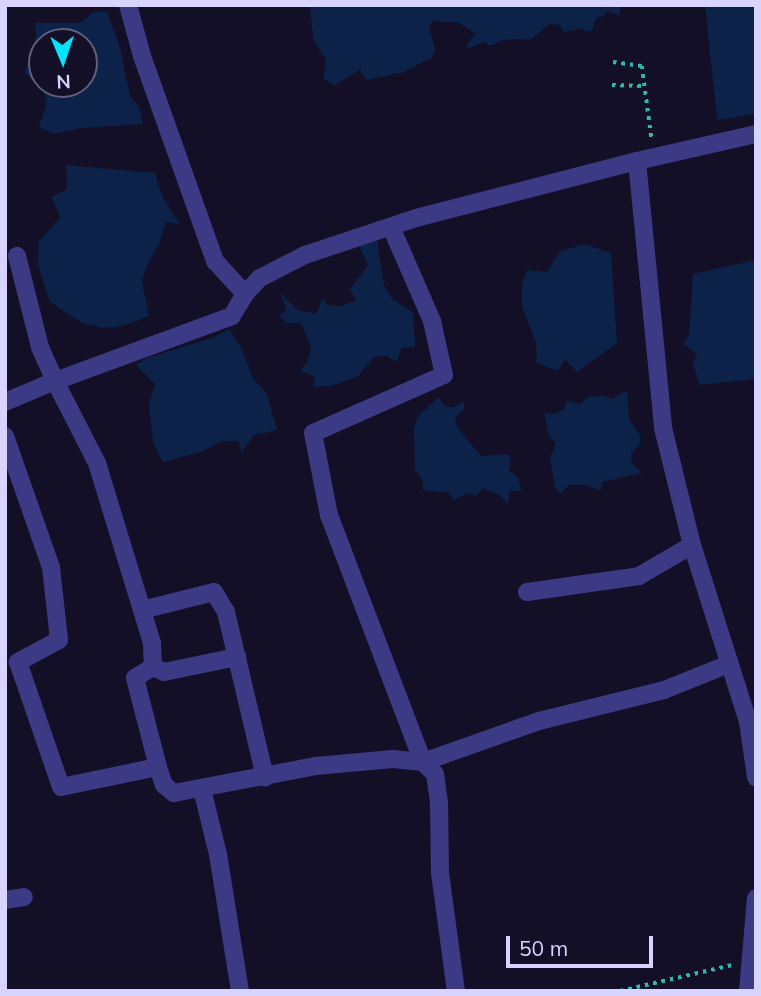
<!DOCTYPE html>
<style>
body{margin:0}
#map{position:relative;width:761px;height:996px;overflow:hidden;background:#130f26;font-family:Mulish,sans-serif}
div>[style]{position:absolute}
.water>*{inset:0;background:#0c2248}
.path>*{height:3.5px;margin-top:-1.75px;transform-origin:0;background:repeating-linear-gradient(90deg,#2fb8b0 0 3.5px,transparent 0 8.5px)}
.minor>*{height:18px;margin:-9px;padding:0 9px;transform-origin:9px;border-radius:9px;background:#3d3a85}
span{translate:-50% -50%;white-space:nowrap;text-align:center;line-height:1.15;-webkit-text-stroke:7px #130f26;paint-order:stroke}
.frame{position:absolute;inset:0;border:7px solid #d9d4ff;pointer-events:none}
.north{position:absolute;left:28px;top:28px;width:70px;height:70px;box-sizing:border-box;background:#130f26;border:2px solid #625e7d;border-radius:50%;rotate:178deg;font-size:19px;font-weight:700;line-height:28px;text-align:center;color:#d9d4ff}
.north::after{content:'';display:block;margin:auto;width:24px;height:32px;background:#00e5ff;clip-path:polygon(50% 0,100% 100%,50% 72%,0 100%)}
.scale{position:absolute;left:506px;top:936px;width:147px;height:32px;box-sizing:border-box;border:4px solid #d9d4ff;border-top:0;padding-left:9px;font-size:21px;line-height:24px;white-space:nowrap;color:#d9d4ff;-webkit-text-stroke:5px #130f26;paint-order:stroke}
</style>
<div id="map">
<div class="water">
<i style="clip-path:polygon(310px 5px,620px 5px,620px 16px,608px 11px,602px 17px,597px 17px,591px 32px,581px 29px,563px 32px,560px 25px,549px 24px,532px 39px,503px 40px,490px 46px,484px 42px,467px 49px,467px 44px,476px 34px,459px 23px,433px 21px,429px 27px,435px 50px,431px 58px,404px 72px,367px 80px,361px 74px,361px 69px,335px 85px,323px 79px,326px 60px,313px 39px)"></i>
<i style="clip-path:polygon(705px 5px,756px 5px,756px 114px,717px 120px)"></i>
<i style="clip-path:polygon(evenodd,107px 11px,120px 48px,130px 96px,139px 106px,143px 124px,81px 128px,54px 134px,39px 127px,47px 102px,42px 87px,25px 73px,36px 36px,35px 23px,80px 23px,94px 12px,107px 11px,84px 42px,84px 84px,42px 84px,42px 42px,84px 42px)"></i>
<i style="clip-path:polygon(66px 165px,155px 173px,162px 196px,179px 224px,166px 222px,159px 244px,146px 267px,142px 281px,149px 316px,123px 326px,103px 328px,82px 323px,50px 302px,38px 265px,39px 241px,60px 218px,52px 197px,67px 189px)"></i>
<i style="clip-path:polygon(377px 241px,384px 285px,393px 300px,413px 312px,415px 347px,402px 348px,396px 362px,387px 356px,374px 357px,358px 376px,332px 386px,313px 387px,315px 377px,300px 370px,307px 363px,311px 348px,301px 323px,287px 323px,279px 316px,287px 310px,280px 293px,298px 310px,316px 314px,323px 298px,327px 305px,341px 306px,356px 300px,350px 289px,368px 266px,359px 246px)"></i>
<i style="clip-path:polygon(584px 244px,611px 253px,617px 343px,577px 372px,565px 359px,558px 371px,537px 363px,536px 342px,522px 307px,522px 284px,527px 270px,547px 272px,559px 252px)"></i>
<i style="clip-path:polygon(756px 260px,756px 379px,699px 385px,693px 362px,697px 354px,683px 344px,689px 335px,693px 274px)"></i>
<i style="clip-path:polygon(229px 329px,241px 347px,253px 378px,267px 394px,277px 430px,254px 435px,242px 452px,238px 441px,221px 441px,204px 451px,163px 462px,153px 442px,149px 404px,155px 384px,136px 365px,146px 358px,212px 338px)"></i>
<i style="clip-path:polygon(627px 390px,629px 419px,640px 435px,641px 443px,631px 454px,632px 463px,642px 473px,602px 482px,601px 491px,586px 485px,569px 485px,560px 494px,555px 487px,550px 459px,556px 443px,549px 436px,544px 413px,554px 414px,564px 409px,567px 401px,580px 404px,589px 397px,604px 396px,612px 399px)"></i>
<i style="clip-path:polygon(439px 397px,444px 405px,453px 408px,464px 401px,464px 409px,455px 418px,457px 427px,481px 456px,507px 454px,511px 459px,509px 471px,518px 477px,521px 491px,510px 491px,508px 504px,500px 495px,483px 488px,476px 496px,469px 493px,453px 500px,450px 493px,423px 490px,423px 482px,415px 469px,414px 429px,418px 416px)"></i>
</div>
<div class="path">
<i style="left:613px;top:62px;width:29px;rotate:8deg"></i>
<i style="left:642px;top:66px;width:76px;rotate:82.4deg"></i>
<i style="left:612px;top:85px;width:32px;rotate:2deg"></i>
<i style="left:620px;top:991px;width:115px;rotate:-13.1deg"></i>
</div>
<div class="minor">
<i style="left:128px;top:5px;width:53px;rotate:74.6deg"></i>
<i style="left:142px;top:56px;width:218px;rotate:70.4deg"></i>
<i style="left:215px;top:261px;width:45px;rotate:47.7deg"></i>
<i style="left:245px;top:294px;width:26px;rotate:121deg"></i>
<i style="left:232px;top:316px;width:189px;rotate:159.8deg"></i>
<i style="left:55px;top:381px;width:92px;rotate:62.9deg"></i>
<i style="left:97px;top:463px;width:188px;rotate:73deg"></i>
<i style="left:152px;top:643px;width:24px;rotate:88deg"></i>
<i style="left:153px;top:667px;width:21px;rotate:149deg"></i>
<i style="left:135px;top:678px;width:92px;rotate:75.5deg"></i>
<i style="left:158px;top:767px;width:19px;rotate:72deg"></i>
<i style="left:164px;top:785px;width:13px;rotate:39deg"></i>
<i style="left:174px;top:793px;width:145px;rotate:-10.8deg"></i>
<i style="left:316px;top:766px;width:77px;rotate:-5.2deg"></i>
<i style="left:393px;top:759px;width:30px;rotate:6deg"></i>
<i style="left:423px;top:762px;width:17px;rotate:45deg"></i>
<i style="left:435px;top:774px;width:28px;rotate:82deg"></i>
<i style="left:439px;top:802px;width:71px;rotate:89.2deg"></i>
<i style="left:440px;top:873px;width:119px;rotate:82.3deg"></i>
<i style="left:637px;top:161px;width:122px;rotate:-12.8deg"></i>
<i style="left:391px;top:227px;width:103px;rotate:66.4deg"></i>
<i style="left:432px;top:321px;width:55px;rotate:77.5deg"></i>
<i style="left:444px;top:375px;width:143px;rotate:156.1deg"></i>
<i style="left:313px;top:433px;width:84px;rotate:79deg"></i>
<i style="left:329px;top:515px;width:264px;rotate:69.2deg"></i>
<i style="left:423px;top:762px;width:123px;rotate:-19.5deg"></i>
<i style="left:539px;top:721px;width:129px;rotate:-13.9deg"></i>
<i style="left:664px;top:690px;width:70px;rotate:-21.8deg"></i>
<i style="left:245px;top:294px;width:22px;rotate:-47deg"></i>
<i style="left:260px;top:278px;width:51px;rotate:-27.1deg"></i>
<i style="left:305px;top:255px;width:117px;rotate:-18.4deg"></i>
<i style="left:416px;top:218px;width:228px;rotate:-14.5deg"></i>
<i style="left:637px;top:161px;width:268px;rotate:84.4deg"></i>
<i style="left:663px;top:428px;width:121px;rotate:76.1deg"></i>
<i style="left:692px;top:545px;width:186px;rotate:72.4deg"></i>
<i style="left:748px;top:722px;width:56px;rotate:81.7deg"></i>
<i style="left:5px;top:402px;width:54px;rotate:-22.8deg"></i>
<i style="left:55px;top:381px;width:37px;rotate:-114deg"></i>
<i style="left:40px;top:347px;width:94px;rotate:-104.2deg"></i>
<i style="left:5px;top:436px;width:139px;rotate:70.7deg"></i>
<i style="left:51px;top:567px;width:73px;rotate:83.7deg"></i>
<i style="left:59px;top:640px;width:47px;rotate:151.8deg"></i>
<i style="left:18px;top:662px;width:132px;rotate:71deg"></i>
<i style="left:61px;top:787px;width:99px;rotate:-11.7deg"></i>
<i style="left:527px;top:592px;width:113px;rotate:-8.1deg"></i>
<i style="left:639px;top:576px;width:61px;rotate:-30.3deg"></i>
<i style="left:142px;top:610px;width:74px;rotate:-14deg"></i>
<i style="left:214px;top:592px;width:23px;rotate:59deg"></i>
<i style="left:226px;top:612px;width:170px;rotate:76.7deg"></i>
<i style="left:153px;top:667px;width:12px;rotate:24deg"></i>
<i style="left:164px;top:672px;width:75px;rotate:-11.6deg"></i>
<i style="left:202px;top:789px;width:67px;rotate:76.2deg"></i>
<i style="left:218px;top:854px;width:139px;rotate:80.9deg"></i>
<i style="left:5px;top:900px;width:19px;rotate:-9deg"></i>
<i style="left:748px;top:991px;width:93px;rotate:-85.1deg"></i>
</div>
<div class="frame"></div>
<div class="north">N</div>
<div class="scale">50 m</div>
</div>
